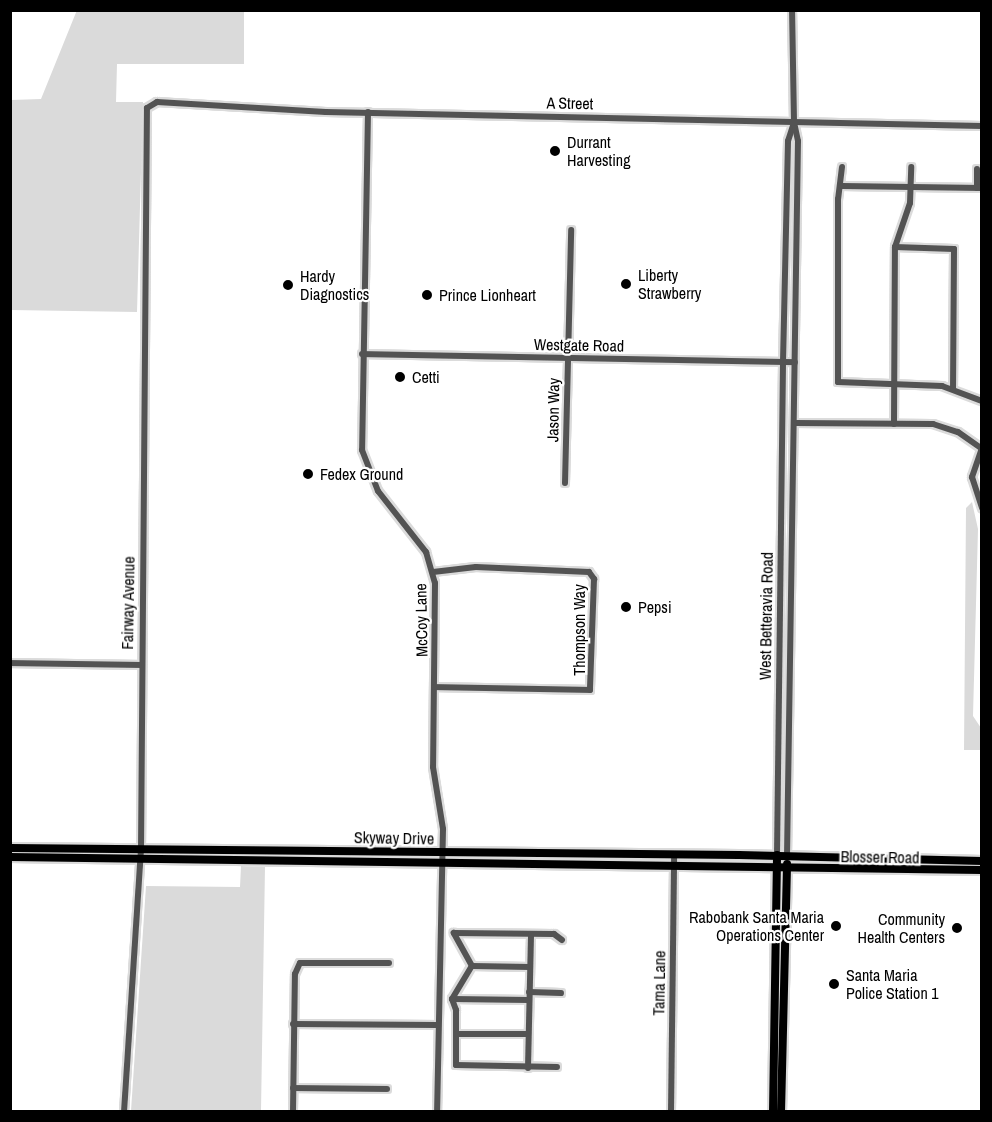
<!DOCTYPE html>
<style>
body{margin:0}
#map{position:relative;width:992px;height:1122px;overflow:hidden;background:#fff;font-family:"Archivo Narrow",sans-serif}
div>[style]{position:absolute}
.green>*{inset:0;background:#dadada}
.roads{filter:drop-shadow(2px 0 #dbdbdb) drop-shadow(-2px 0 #dbdbdb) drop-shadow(0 2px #dbdbdb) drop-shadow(0 -2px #dbdbdb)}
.minor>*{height:6px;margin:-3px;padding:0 3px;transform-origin:3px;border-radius:3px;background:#535353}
.major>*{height:8px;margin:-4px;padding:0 4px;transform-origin:4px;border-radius:4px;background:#000}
.dots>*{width:16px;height:16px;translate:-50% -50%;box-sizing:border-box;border:3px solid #fff;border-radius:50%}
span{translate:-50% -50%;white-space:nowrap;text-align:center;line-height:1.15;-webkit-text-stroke:4.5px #fff;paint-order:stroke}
.street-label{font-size:16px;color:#000}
.poi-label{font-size:16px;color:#000}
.left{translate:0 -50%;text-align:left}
.right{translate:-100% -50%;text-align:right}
.frame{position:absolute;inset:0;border:12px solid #000;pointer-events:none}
</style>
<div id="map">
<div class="green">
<i style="clip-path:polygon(77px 10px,244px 11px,244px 64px,117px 64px,116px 102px,143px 102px,137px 312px,11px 310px,11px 100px,41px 99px)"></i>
<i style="clip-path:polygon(972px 502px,978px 529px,973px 716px,981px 728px,981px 750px,964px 750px,966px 508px)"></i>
<i style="clip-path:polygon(241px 866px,265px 867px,261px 1111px,131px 1111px,146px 886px,240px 887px)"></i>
</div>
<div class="roads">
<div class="minor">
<i style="left:368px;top:112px;width:338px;rotate:91deg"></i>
<i style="left:362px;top:450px;width:44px;rotate:68.7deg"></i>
<i style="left:378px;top:491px;width:78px;rotate:51.8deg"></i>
<i style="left:426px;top:552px;width:32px;rotate:74deg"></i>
<i style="left:435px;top:583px;width:184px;rotate:90.6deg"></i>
<i style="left:433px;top:767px;width:63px;rotate:80.8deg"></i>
<i style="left:443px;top:829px;width:283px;rotate:91.2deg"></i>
<i style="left:842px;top:167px;width:32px;rotate:97deg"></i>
<i style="left:838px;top:199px;width:183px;rotate:90deg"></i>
<i style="left:838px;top:382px;width:104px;rotate:2.2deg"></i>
<i style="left:942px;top:386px;width:43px;rotate:20.6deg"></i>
<i style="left:977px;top:169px;width:19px;rotate:90deg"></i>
<i style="left:842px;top:186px;width:140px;rotate:0.8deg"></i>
<i style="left:895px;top:247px;width:59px;rotate:1.9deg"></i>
<i style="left:954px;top:249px;width:140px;rotate:90.4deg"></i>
<i style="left:362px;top:354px;width:433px;rotate:1.1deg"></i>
<i style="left:795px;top:423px;width:138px;rotate:0.4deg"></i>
<i style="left:933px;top:424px;width:26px;rotate:18deg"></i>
<i style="left:958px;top:432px;width:29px;rotate:35deg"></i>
<i style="left:894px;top:424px;width:177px;rotate:-89.7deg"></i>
<i style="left:895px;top:247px;width:46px;rotate:-71.2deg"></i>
<i style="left:910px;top:203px;width:36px;rotate:-88deg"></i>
<i style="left:982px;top:448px;width:31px;rotate:109deg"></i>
<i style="left:972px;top:477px;width:33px;rotate:72deg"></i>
<i style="left:565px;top:483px;width:253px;rotate:-88.6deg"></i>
<i style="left:433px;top:572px;width:43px;rotate:-6.6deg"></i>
<i style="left:476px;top:567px;width:113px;rotate:2.5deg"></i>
<i style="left:589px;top:572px;width:9px;rotate:54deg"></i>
<i style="left:594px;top:579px;width:111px;rotate:92.1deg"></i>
<i style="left:590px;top:690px;width:156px;rotate:-178.9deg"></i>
<i style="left:10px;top:663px;width:130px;rotate:0.9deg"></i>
<i style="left:777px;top:855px;width:493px;rotate:-89.3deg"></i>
<i style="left:783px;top:362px;width:221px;rotate:-88.7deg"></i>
<i style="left:788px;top:141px;width:19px;rotate:-72deg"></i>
<i style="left:787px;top:856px;width:715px;rotate:-89.12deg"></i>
<i style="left:798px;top:141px;width:19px;rotate:-102deg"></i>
<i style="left:794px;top:122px;width:112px;rotate:-91deg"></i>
<i style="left:454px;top:933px;width:100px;rotate:0.6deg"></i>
<i style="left:554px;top:934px;width:10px;rotate:37deg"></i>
<i style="left:472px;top:966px;width:58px;rotate:1deg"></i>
<i style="left:529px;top:992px;width:32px;rotate:2deg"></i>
<i style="left:452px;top:999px;width:12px;rotate:70deg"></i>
<i style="left:456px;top:1010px;width:55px;rotate:90deg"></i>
<i style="left:456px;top:1065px;width:101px;rotate:1.1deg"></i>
<i style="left:452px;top:999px;width:77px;rotate:0.7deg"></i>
<i style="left:452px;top:999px;width:39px;rotate:-59deg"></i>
<i style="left:472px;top:966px;width:38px;rotate:-119deg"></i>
<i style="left:293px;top:1024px;width:145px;rotate:0.4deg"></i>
<i style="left:456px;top:1034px;width:72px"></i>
<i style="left:528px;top:1068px;width:134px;rotate:-88.7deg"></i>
<i style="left:293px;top:1088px;width:94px;rotate:0.6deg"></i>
<i style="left:124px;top:1112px;width:263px;rotate:-86.3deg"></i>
<i style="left:141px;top:850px;width:742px;rotate:-89.54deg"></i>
<i style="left:147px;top:108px;width:12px;rotate:-31deg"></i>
<i style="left:157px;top:102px;width:169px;rotate:3.4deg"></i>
<i style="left:326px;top:112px;width:656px;rotate:1.22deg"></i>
<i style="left:293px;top:1112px;width:138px;rotate:-89.2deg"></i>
<i style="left:295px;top:974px;width:12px;rotate:-66deg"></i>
<i style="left:300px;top:963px;width:89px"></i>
<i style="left:671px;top:1112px;width:258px;rotate:-89.3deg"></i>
</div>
<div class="major">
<i style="left:10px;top:848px;width:729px;rotate:0.55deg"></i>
<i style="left:739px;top:855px;width:243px;rotate:1.4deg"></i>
<i style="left:10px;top:857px;width:972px;rotate:0.77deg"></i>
<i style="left:773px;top:1112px;width:257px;rotate:-89.1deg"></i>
<i style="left:781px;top:1112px;width:248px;rotate:-88.6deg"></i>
</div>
</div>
<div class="dots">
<i style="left:555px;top:151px;background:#000"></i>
<i style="left:626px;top:284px;background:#000"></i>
<i style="left:288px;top:285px;background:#000"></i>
<i style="left:427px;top:295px;background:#000"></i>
<i style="left:400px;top:377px;background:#000"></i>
<i style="left:308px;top:474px;background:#000"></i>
<i style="left:626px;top:607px;background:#000"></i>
<i style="left:836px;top:926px;background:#000"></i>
<i style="left:957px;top:928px;background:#000"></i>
<i style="left:834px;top:984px;background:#000"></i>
</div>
<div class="street-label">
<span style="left:570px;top:103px;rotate:1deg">A Street</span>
<span style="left:579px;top:345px;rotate:1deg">Westgate Road</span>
<span style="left:553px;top:410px;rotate:-89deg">Jason Way</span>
<span style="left:128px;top:603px;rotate:-89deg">Fairway Avenue</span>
<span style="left:766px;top:616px;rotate:-89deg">West Betteravia Road</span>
<span style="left:421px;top:620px;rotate:-91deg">McCoy Lane</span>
<span style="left:579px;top:630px;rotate:-90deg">Thompson Way</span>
<span style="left:394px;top:838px;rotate:1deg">Skyway Drive</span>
<span style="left:880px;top:857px;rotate:1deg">Blosser Road</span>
<span style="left:659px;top:983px;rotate:-89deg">Tama Lane</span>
</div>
<div class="poi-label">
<span class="left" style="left:567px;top:151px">Durrant<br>Harvesting</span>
<span class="left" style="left:638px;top:284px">Liberty<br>Strawberry</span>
<span class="left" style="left:300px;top:285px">Hardy<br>Diagnostics</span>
<span class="left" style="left:439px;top:295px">Prince Lionheart</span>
<span class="left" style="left:412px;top:377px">Cetti</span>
<span class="left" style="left:320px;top:474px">Fedex Ground</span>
<span class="left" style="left:638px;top:607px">Pepsi</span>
<span class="right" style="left:824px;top:926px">Rabobank Santa Maria<br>Operations Center</span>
<span class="right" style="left:945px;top:928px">Community<br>Health Centers</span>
<span class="left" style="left:846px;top:984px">Santa Maria<br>Police Station 1</span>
</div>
<div class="frame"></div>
</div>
